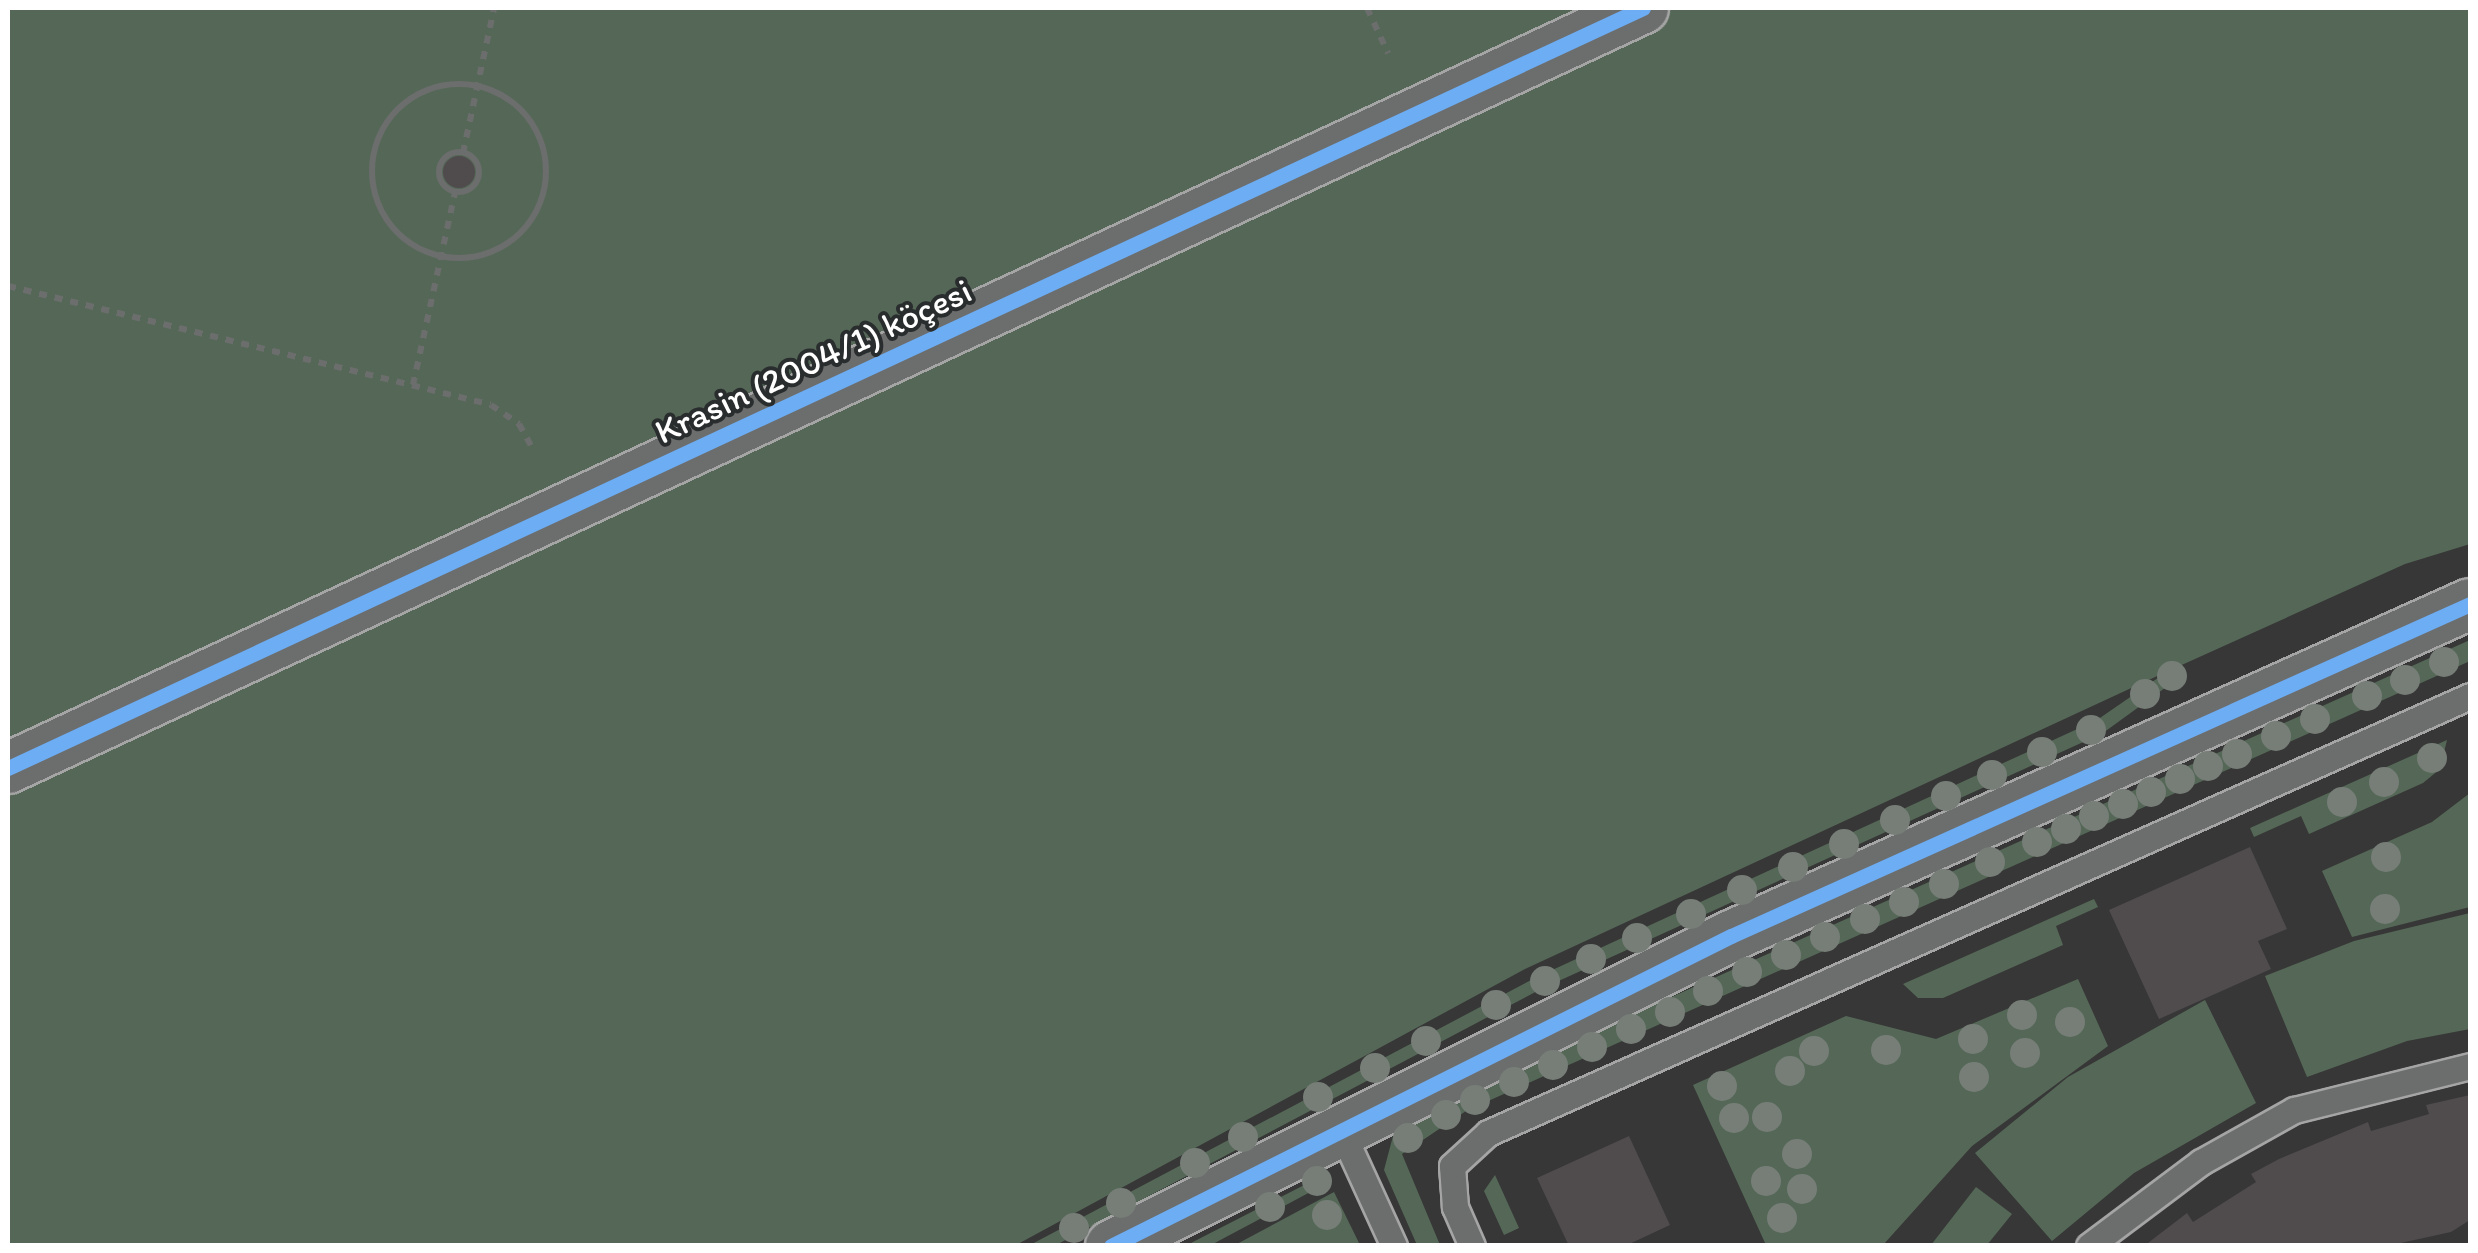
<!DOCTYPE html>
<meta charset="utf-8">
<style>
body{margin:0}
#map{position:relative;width:2478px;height:1253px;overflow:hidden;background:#373737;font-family:Itim,sans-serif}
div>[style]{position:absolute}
.green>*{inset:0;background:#556857}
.building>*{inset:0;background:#504c4e}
.round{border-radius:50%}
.path>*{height:6px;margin-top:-3px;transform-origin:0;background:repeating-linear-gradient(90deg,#6c6d6d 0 8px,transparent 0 16px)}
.path>.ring{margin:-3px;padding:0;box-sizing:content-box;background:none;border:6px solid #6c6d6d;border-radius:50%}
.roads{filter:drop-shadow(2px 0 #a5a5a5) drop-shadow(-2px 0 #a5a5a5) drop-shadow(0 2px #a5a5a5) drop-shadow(0 -2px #a5a5a5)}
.lane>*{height:25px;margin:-12.5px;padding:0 12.5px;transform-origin:12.5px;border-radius:12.5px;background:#6c6d6d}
.street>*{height:50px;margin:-25px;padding:0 25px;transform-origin:25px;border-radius:25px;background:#6c6d6d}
.cycleway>*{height:15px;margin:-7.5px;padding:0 7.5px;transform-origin:7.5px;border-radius:7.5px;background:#6dadf4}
.trees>*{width:30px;height:30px;margin:-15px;border-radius:50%;background:#777e78}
span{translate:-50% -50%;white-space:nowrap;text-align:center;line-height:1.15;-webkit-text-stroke:8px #2a2d2e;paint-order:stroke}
.street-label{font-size:35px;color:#fff}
.frame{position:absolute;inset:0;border:10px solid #fff;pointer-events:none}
</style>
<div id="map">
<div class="green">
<i style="clip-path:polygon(8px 8px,2470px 8px,2470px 544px,2405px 564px,2175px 668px,2180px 677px,2103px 733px,1541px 989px,1056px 1245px,1030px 1245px,1537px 977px,2097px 720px,2168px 671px,1525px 969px,1016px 1245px,8px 1245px)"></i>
<i style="clip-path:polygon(2470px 640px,2470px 661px,1466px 1111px,1402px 1154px,1440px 1245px,1417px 1245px,1384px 1170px,1393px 1136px,1629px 1016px)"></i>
<i style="clip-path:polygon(2447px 740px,2440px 769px,2423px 783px,2309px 834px,2301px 816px,2254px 837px,2250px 828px)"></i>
<i style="clip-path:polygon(2470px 793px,2470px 907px,2352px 937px,2322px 871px,2432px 822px)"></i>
<i style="clip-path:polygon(2094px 899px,2098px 907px,2056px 926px,2063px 945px,1943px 998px,1918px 998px,1903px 984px)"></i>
<i style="clip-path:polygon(2470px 913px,2470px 1029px,2407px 1041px,2307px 1077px,2265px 976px,2354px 941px)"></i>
<i style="clip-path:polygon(2078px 979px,2108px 1046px,1972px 1146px,1883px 1245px,1766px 1245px,1693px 1085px,1846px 1016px,1936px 1039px)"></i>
<i style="clip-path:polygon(2205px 1000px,2256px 1103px,2134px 1173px,2052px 1241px,1975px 1153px,2068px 1077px)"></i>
<i style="clip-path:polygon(1495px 1175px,1519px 1228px,1504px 1235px,1484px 1191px)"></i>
<i style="clip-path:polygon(1320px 1177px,1329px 1182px,1211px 1245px,1187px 1245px)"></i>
<i style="clip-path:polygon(1976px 1187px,2012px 1214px,1987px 1245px,1931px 1245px)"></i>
<i style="clip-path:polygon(1334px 1192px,1360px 1245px,1235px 1245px)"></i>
</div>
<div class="building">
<i class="round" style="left:443px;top:156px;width:32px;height:32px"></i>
<i style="clip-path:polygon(2250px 847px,2287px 929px,2258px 941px,2271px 969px,2159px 1019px,2109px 910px)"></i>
<i style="clip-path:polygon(2470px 1095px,2470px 1220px,2451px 1232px,2387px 1246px,2144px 1246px,2187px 1213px,2193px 1222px,2256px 1182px,2251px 1174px,2279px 1159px,2368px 1122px,2371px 1131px,2429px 1114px,2426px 1105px)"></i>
<i style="clip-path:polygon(1629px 1136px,1670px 1225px,1625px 1246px,1569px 1246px,1537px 1178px)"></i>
</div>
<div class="path">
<i style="left:1367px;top:8px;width:50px;rotate:65deg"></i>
<i class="ring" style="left:372px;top:84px;width:168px;height:168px"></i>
<i class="ring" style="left:439px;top:152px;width:34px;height:34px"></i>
<i style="left:463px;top:153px;width:148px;rotate:-77.9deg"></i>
<i style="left:8px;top:286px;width:497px;rotate:13.8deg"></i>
<i style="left:491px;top:405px;width:34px;rotate:34deg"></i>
<i style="left:519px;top:424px;width:31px;rotate:61deg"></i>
<i style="left:413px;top:385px;width:198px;rotate:-77.7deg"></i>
</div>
<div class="roads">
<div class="lane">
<i style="left:1340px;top:1128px;width:130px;rotate:65.4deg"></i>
<i style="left:1472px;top:1246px;width:43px;rotate:-113.6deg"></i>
<i style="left:1455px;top:1207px;width:41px;rotate:-94.2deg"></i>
<i style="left:1452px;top:1166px;width:49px;rotate:-42.5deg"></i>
<i style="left:1488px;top:1133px;width:1075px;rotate:-23.99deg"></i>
<i style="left:2089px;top:1246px;width:140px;rotate:-36.9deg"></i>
<i style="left:2201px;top:1162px;width:107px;rotate:-29.2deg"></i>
<i style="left:2294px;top:1110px;width:181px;rotate:-14deg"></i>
</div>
<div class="street">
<i style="left:8px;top:768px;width:1803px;rotate:-24.93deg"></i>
<i style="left:1111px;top:1246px;width:693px;rotate:-26.57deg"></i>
<i style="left:1731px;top:936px;width:810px;rotate:-24.19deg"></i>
</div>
</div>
<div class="cycleway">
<i style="left:8px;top:768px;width:1803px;rotate:-24.93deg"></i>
<i style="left:1111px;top:1246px;width:693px;rotate:-26.57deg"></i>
<i style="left:1731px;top:936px;width:810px;rotate:-24.19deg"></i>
</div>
<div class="trees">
<i style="left:2444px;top:662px"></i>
<i style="left:2172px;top:676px"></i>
<i style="left:2405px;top:680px"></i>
<i style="left:2145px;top:694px"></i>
<i style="left:2367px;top:696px"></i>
<i style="left:2315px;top:719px"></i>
<i style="left:2091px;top:730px"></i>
<i style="left:2276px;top:736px"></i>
<i style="left:2042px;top:752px"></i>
<i style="left:2237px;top:754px"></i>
<i style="left:2432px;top:758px"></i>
<i style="left:2208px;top:766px"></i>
<i style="left:1992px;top:775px"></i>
<i style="left:2180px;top:779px"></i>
<i style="left:2384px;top:782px"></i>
<i style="left:2151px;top:792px"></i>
<i style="left:1946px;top:796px"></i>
<i style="left:2342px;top:802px"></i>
<i style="left:2123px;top:804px"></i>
<i style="left:2094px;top:816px"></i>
<i style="left:1895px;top:820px"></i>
<i style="left:2066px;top:829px"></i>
<i style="left:2037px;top:842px"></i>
<i style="left:1844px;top:844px"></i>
<i style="left:2386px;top:857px"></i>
<i style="left:1990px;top:862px"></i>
<i style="left:1793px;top:867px"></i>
<i style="left:1944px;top:884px"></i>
<i style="left:1742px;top:890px"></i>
<i style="left:1904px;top:902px"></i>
<i style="left:2385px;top:909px"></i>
<i style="left:1691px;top:914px"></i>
<i style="left:1865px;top:919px"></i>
<i style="left:1825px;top:937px"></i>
<i style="left:1637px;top:938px"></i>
<i style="left:1786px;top:955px"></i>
<i style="left:1591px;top:959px"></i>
<i style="left:1747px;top:972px"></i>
<i style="left:1545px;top:981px"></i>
<i style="left:1708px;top:991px"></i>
<i style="left:1496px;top:1005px"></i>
<i style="left:1670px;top:1012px"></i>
<i style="left:2022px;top:1015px"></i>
<i style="left:2070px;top:1022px"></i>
<i style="left:1631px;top:1029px"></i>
<i style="left:1973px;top:1039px"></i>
<i style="left:1426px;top:1041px"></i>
<i style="left:1592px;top:1047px"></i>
<i style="left:1886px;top:1050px"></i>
<i style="left:1814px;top:1051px"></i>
<i style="left:2025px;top:1053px"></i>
<i style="left:1553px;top:1065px"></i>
<i style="left:1375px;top:1068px"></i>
<i style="left:1790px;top:1071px"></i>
<i style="left:1974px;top:1077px"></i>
<i style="left:1514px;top:1082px"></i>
<i style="left:1722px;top:1086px"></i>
<i style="left:1318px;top:1097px"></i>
<i style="left:1475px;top:1100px"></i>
<i style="left:1446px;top:1115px"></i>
<i style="left:1767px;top:1117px"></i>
<i style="left:1734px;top:1118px"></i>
<i style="left:1243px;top:1137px"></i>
<i style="left:1408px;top:1138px"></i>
<i style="left:1797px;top:1154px"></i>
<i style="left:1195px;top:1163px"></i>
<i style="left:1317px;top:1181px"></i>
<i style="left:1766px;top:1181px"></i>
<i style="left:1802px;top:1189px"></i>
<i style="left:1121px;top:1203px"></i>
<i style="left:1270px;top:1207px"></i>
<i style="left:1327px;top:1215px"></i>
<i style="left:1782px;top:1218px"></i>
<i style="left:1074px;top:1228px"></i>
</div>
<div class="street-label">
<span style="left:813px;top:361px;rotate:-25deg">Krasin (2004/1) köçesi</span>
</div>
<div class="frame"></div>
</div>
